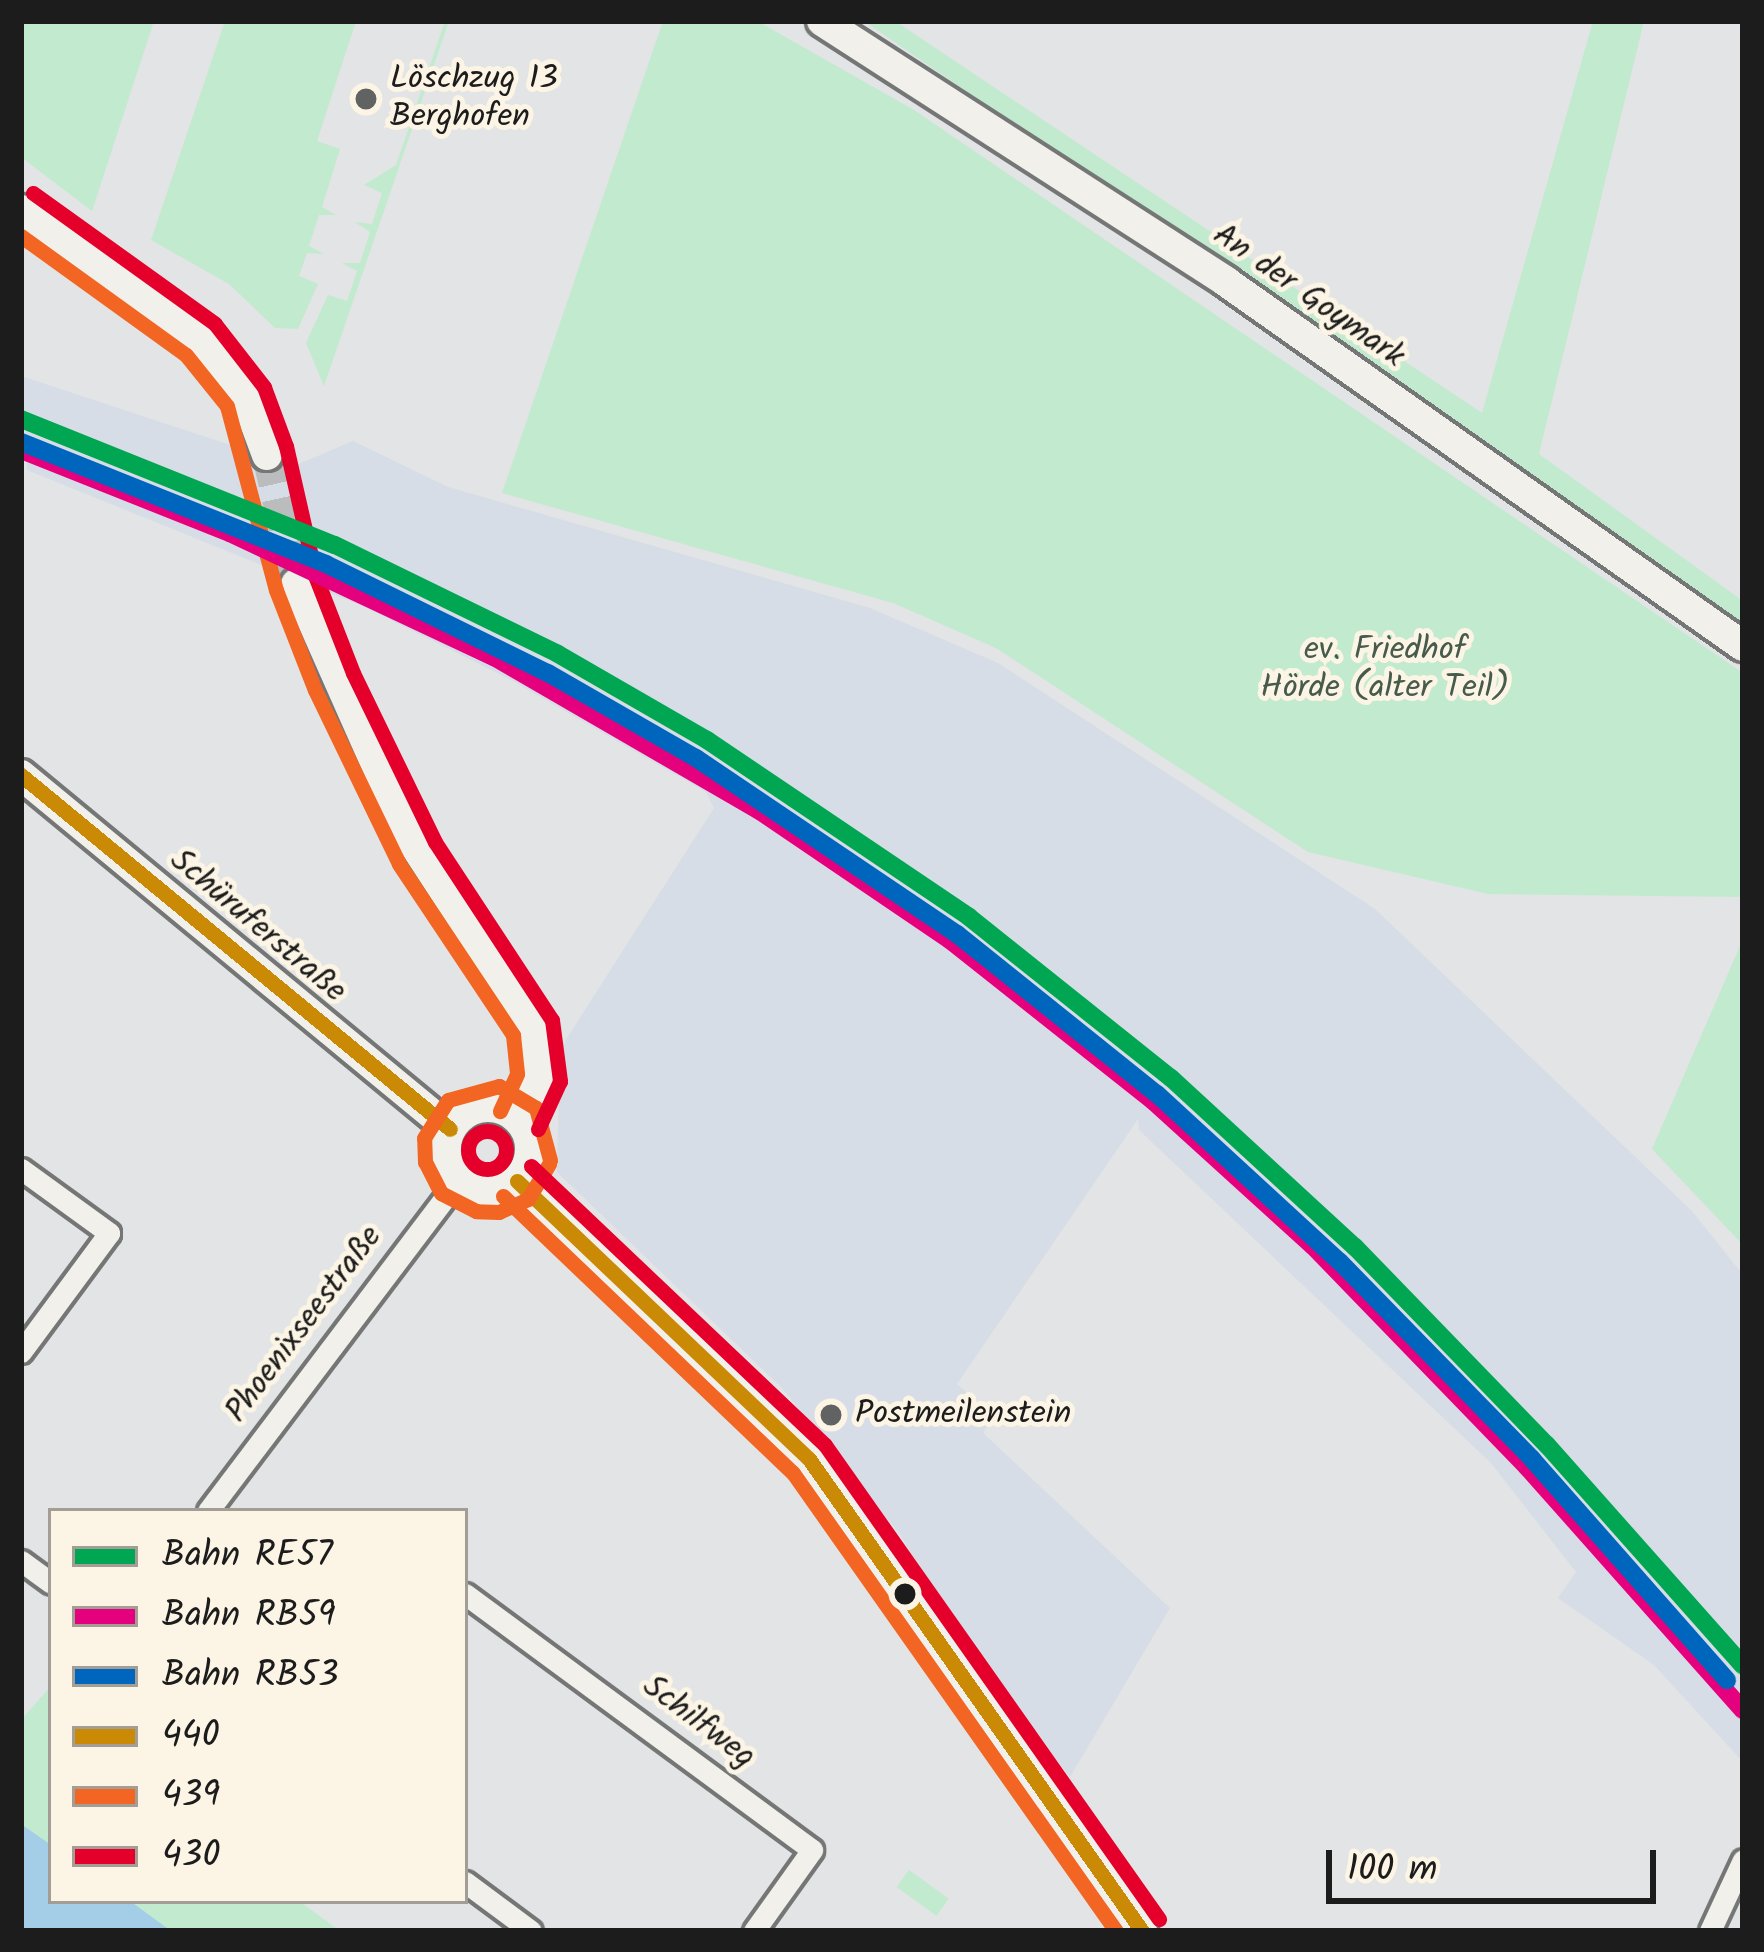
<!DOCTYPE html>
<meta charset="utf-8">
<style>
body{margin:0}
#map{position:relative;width:1764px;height:1952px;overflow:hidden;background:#e2e4e5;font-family:Kalam,sans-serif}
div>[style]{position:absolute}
.built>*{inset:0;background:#d7dde6}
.green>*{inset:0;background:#c2eace;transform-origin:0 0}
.water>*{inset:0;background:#a4cde8}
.secondary-tunnel>*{height:30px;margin-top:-15px;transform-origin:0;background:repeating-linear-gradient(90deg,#babcbd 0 30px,transparent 0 45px)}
.roads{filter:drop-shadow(3px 0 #757676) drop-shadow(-3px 0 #757676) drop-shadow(0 3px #757676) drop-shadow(0 -3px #757676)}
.street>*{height:21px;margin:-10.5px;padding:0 10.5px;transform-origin:10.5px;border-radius:10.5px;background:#f2f0eb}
.secondary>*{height:30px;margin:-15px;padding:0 15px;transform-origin:15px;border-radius:15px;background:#f2f0eb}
.secondary>.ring{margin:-15px;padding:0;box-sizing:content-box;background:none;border:30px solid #f2f0eb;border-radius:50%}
.bus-1>*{height:15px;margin:-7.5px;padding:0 7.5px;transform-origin:7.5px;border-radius:7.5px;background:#cb8a06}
.bus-2>*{height:15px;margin:-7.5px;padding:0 7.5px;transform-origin:7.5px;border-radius:7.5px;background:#f26522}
.bus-3>*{height:15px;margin:-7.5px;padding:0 7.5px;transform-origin:7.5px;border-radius:7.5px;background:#e4002b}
.bus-3>.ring{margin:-7.5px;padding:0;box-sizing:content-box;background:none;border:15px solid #e4002b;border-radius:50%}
.rail-1>*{height:18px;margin:-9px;padding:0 9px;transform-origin:9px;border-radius:9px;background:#00a651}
.rail-2>*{height:18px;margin:-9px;padding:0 9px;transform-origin:9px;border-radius:9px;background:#e5007d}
.rail-3>*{height:18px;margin:-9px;padding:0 9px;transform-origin:9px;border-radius:9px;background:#0065bd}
.dots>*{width:33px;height:33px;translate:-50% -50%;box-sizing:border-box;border:6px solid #fcf5e5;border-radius:50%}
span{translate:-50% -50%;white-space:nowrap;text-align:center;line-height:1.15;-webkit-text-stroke:10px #fcf5e5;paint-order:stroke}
.poi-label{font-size:33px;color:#1c1c1c}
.left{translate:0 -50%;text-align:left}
.street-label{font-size:33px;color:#1c1c1c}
.park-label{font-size:33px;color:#465b4c}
.frame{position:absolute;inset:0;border:24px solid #1c1c1c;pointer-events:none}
.legend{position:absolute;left:48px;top:1508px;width:420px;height:396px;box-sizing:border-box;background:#fcf5e5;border:3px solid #a29e95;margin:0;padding:15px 21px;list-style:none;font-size:36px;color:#1c1c1c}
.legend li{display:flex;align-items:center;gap:24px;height:60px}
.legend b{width:60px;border:3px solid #a29e95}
.scale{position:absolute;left:1326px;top:1850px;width:330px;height:54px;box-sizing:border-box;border:6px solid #1c1c1c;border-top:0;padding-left:15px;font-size:36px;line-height:42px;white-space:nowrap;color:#1c1c1c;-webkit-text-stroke:9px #fcf5e5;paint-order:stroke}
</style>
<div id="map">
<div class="built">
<i style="clip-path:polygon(21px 376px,294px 466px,353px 441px,448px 487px,870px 608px,998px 663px,1375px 909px,1692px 1211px,1743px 1275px,1743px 1762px,1654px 1665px,1558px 1598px,1576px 1572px,1491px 1463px,1139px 1130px,1138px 1119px,957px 1384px,994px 1416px,983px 1433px,1170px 1608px,1070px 1777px,968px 1647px,899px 1533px,782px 1388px,557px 1172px,560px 1049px,714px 808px,706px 792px,513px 681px,365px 607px,27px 470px)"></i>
</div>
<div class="green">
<i style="clip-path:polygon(21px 21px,154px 21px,92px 211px,21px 157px)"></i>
<i style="clip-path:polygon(225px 21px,356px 21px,317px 141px,340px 149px,322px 207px,336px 215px,319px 215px,309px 246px,324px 254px,307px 253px,299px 276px,318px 284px,298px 329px,275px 328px,229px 284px,151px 240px)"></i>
<i style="clip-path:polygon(445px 21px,449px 21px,324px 386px,306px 343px,328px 295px,347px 301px,357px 271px,342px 263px,360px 263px,370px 232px,355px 222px,372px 224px,382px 193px,364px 185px,396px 165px)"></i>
<i style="clip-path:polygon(663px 21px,757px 21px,914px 110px,1743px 673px,1743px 897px,1488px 894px,1308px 852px,996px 648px,893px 603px,502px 493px)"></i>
<i style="clip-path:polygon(864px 21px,895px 21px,1482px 413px,1593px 21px,1644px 21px,1539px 454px,1743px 601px,1743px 625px)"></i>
<i style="clip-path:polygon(1743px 939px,1743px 1245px,1652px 1149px)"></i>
<i style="clip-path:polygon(51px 1686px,51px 1901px,299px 1901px,340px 1931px,21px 1931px,21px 1720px)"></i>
<i style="left:909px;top:1870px;width:49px;height:21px;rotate:36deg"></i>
</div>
<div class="water">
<i style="clip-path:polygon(21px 1824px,51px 1845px,51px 1901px,130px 1901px,171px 1931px,21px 1931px)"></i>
</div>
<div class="secondary-tunnel">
<i style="left:267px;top:455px;width:132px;rotate:77.3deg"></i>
</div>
<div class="roads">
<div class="street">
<i style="left:21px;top:1169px;width:109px;rotate:36deg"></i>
<i style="left:109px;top:1233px;width:148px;rotate:126.5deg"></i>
<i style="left:208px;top:1511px;width:414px;rotate:-52.9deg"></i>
<i style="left:21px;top:1561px;width:37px;rotate:36deg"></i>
<i style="left:465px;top:1594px;width:431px;rotate:36.4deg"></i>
<i style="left:812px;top:1850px;width:100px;rotate:125.6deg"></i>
<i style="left:465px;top:1882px;width:82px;rotate:36.6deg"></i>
<i style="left:1710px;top:1931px;width:78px;rotate:-65.1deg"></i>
</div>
<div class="secondary">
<i style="left:822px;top:21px;width:480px;rotate:32.8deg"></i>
<i style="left:1225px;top:281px;width:634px;rotate:35.17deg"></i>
<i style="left:21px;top:210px;width:222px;rotate:35.8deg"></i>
<i style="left:201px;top:340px;width:71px;rotate:51.8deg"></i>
<i style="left:245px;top:396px;width:63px;rotate:69.6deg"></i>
<i style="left:296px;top:584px;width:271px;rotate:66.1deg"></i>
<i style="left:406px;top:832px;width:234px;rotate:57.1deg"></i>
<i style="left:533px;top:1028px;width:50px;rotate:83.2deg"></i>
<i style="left:539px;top:1078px;width:47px;rotate:115.5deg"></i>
<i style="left:21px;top:775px;width:556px;rotate:39.53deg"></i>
<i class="ring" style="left:446px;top:1107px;width:54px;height:54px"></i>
<i style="left:517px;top:1181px;width:403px;rotate:43.6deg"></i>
<i style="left:809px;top:1459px;width:578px;rotate:54.8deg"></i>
</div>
</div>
<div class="bus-1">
<i style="left:21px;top:775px;width:556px;rotate:39.53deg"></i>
<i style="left:517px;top:1181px;width:403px;rotate:43.6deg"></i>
<i style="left:809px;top:1459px;width:578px;rotate:54.8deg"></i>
</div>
<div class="bus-2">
<i style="left:21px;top:236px;width:203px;rotate:35.8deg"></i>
<i style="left:186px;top:355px;width:65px;rotate:51.2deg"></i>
<i style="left:227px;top:406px;width:190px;rotate:75.1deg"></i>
<i style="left:276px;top:590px;width:107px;rotate:68.7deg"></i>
<i style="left:315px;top:690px;width:193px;rotate:64.2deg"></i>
<i style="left:399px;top:864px;width:206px;rotate:56.3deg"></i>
<i style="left:513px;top:1035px;width:39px;rotate:84deg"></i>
<i style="left:517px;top:1074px;width:41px;rotate:114.7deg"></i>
<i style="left:549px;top:1164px;width:41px;rotate:121deg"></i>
<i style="left:528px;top:1199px;width:32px;rotate:156deg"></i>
<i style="left:499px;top:1212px;width:23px;rotate:-178deg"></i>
<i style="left:476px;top:1211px;width:39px;rotate:-153deg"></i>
<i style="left:441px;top:1193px;width:35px;rotate:-117deg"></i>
<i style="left:425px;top:1162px;width:24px;rotate:-92deg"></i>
<i style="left:424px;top:1138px;width:45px;rotate:-57.7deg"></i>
<i style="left:448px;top:1100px;width:53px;rotate:-15.4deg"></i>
<i style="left:499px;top:1086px;width:43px;rotate:30.7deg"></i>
<i style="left:536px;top:1108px;width:54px;rotate:74.9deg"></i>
<i style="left:503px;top:1196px;width:401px;rotate:43.7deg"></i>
<i style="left:793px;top:1473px;width:560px;rotate:54.81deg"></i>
</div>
<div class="bus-3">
<i style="left:33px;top:193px;width:224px;rotate:35.7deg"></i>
<i style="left:215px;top:324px;width:80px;rotate:52.1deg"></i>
<i style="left:264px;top:387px;width:63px;rotate:69.6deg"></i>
<i style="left:286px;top:446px;width:135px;rotate:77.2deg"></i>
<i style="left:316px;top:578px;width:102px;rotate:68.7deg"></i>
<i style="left:353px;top:673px;width:188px;rotate:64.1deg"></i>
<i style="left:435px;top:842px;width:213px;rotate:56.7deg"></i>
<i style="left:552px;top:1020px;width:62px;rotate:82.5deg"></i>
<i style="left:560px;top:1081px;width:53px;rotate:114.6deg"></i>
<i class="ring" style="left:468px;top:1131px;width:23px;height:23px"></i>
<i style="left:531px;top:1166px;width:405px;rotate:43.5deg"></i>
<i style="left:825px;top:1445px;width:580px;rotate:54.83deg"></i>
</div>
<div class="rail-1">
<i style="left:21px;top:419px;width:338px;rotate:21.9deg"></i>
<i style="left:335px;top:545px;width:248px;rotate:26deg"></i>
<i style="left:558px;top:654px;width:172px;rotate:30deg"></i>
<i style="left:707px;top:740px;width:316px;rotate:34deg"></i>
<i style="left:969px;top:917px;width:258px;rotate:38.6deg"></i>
<i style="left:1171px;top:1078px;width:250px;rotate:42.6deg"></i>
<i style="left:1355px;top:1247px;width:276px;rotate:45.9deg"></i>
<i style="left:1547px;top:1445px;width:295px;rotate:48.4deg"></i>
</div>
<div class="rail-2">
<i style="left:21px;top:450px;width:225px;rotate:21.7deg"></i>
<i style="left:230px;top:533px;width:292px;rotate:25.2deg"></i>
<i style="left:494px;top:657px;width:307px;rotate:30.1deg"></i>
<i style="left:760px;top:811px;width:230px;rotate:34.2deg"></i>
<i style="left:950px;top:940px;width:259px;rotate:38.4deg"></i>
<i style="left:1153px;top:1101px;width:215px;rotate:42.2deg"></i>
<i style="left:1312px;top:1245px;width:309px;rotate:45.9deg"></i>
<i style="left:1527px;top:1467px;width:325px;rotate:48.4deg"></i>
</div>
<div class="rail-3">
<i style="left:21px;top:442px;width:328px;rotate:21.8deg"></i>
<i style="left:326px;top:564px;width:247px;rotate:26.2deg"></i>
<i style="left:548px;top:673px;width:171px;rotate:29.9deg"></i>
<i style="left:696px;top:758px;width:315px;rotate:34deg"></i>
<i style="left:957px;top:934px;width:256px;rotate:38.7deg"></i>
<i style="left:1157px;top:1094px;width:248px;rotate:42.6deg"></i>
<i style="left:1340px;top:1262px;width:275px;rotate:45.7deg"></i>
<i style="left:1532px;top:1459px;width:295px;rotate:48.6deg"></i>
</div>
<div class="dots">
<i style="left:366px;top:99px;background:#616262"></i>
<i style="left:831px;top:1415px;background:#616262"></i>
<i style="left:905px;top:1594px;background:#1c1c1c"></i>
</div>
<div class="poi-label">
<span class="left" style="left:390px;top:99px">Löschzug 13<br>Berghofen</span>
<span class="left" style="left:855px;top:1415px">Postmeilenstein</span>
</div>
<div class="street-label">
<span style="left:1308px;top:297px;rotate:35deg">An der Goymark</span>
<span style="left:257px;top:927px;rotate:40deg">Schüruferstraße</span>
<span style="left:305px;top:1325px;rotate:-53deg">Phoenixseestraße</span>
<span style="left:698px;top:1723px;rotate:37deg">Schilfweg</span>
</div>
<div class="park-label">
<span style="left:1385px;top:670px">ev. Friedhof<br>Hörde (alter Teil)</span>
</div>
<div class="frame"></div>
<ul class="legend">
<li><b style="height:15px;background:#00a651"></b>Bahn RE57</li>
<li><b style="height:15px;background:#e5007d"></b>Bahn RB59</li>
<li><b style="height:15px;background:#0065bd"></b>Bahn RB53</li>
<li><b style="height:15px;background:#cb8a06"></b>440</li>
<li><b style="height:15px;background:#f26522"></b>439</li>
<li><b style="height:15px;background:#e4002b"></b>430</li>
</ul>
<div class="scale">100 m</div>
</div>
